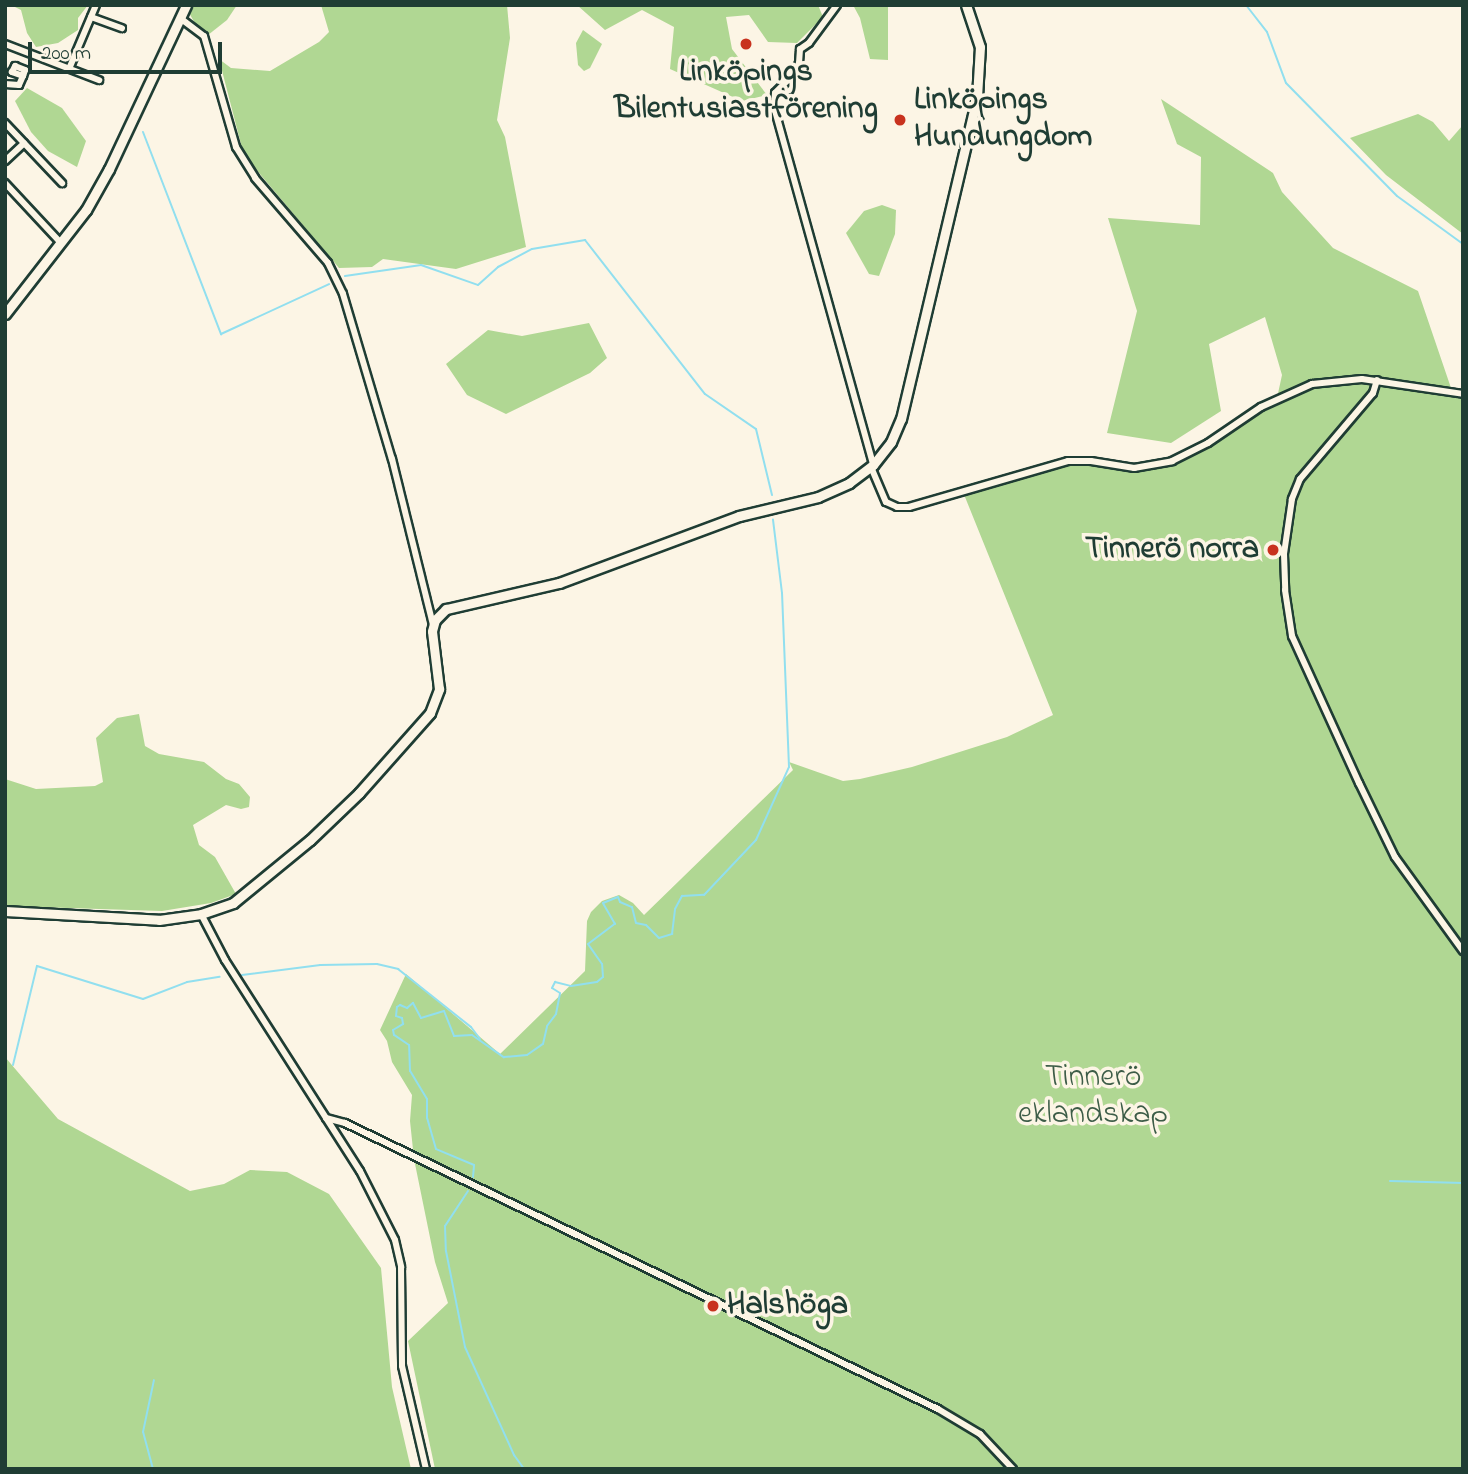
<!DOCTYPE html>
<meta charset="utf-8">
<style>
body{margin:0}
#map{position:relative;width:1468px;height:1474px;overflow:hidden;background:#fcf5e5;font-family:"Indie Flower",sans-serif}
div>[style]{position:absolute}
.green>*{inset:0;background:#b0d793}
.stream>*{height:2px;margin:-1px;padding:0 1px;transform-origin:1px;border-radius:1px;background:#91dfef}
.roads{filter:drop-shadow(2px 0 #1f3d34) drop-shadow(-2px 0 #1f3d34) drop-shadow(0 2px #1f3d34) drop-shadow(0 -2px #1f3d34)}
.street>*{height:6px;margin:-3px;padding:0 3px;transform-origin:3px;border-radius:3px;background:#fcf5e5}
.secondary>*{height:9px;margin:-4.5px;padding:0 4.5px;transform-origin:4.5px;border-radius:4.5px;background:#fcf5e5}
.dots>*{width:19px;height:19px;translate:-50% -50%;box-sizing:border-box;border:4px solid #fcf5e5;border-radius:50%}
span{translate:-50% -50%;white-space:nowrap;text-align:center;line-height:1.15;-webkit-text-stroke:7px #fcf5e5;paint-order:stroke}
.poi-label{font-size:32px;color:#1f3d34;font-weight:700}
.left{translate:0 -50%;text-align:left}
.right{translate:-100% -50%;text-align:right}
.park-label{font-size:32px;color:#3c5c47}
.frame{position:absolute;inset:0;border:7px solid #1f3d34;pointer-events:none}
.scale{position:absolute;left:28px;top:42px;width:194px;height:32px;box-sizing:border-box;border:4px solid #1f3d34;border-top:0;padding-left:9px;font-size:21px;line-height:24px;white-space:nowrap;color:#1f3d34;-webkit-text-stroke:5px #fcf5e5;paint-order:stroke}
</style>
<div id="map">
<div class="green">
<i style="clip-path:polygon(11px 5px,88px 5px,78px 18px,78px 30px,58px 43px,36px 47px,27px 33px,21px 10px)"></i>
<i style="clip-path:polygon(190px 5px,237px 5px,227px 20px,208px 35px,197px 27px,188px 11px)"></i>
<i style="clip-path:polygon(321px 5px,507px 5px,510px 38px,497px 120px,505px 137px,526px 247px,456px 269px,383px 259px,372px 267px,339px 268px,254px 167px,242px 148px,219px 59px,231px 68px,270px 71px,319px 42px,329px 32px)"></i>
<i style="clip-path:polygon(577px 5px,818px 5px,823px 17px,797px 43px,768px 42px,749px 15px,726px 17px,732px 49px,767px 95px,742px 101px,670px 69px,674px 27px,642px 10px,605px 30px)"></i>
<i style="clip-path:polygon(853px 5px,888px 5px,888px 60px,870px 59px,860px 18px)"></i>
<i style="clip-path:polygon(583px 30px,602px 44px,590px 68px,584px 71px,578px 65px,576px 43px)"></i>
<i style="clip-path:polygon(27px 88px,62px 108px,86px 141px,77px 167px,48px 151px,31px 132px,15px 101px)"></i>
<i style="clip-path:polygon(1161px 99px,1273px 173px,1282px 192px,1333px 248px,1418px 291px,1451px 388px,1433px 388px,1463px 395px,1463px 1469px,435px 1469px,408px 1341px,448px 1303px,435px 1262px,414px 1159px,410px 1121px,412px 1095px,392px 1062px,387px 1041px,380px 1030px,406px 974px,500px 1054px,585px 971px,587px 921px,591px 912px,602px 901px,619px 895px,633px 903px,644px 915px,793px 770px,789px 762px,843px 781px,860px 779px,912px 767px,1007px 737px,1053px 715px,963px 492px,1041px 468px,1081px 461px,1126px 466px,1178px 458px,1277px 398px,1282px 375px,1265px 317px,1209px 344px,1221px 411px,1171px 443px,1107px 433px,1137px 311px,1108px 218px,1200px 225px,1201px 157px,1177px 144px)"></i>
<i style="clip-path:polygon(1418px 114px,1433px 122px,1449px 141px,1463px 125px,1463px 234px,1386px 175px,1350px 138px)"></i>
<i style="clip-path:polygon(882px 205px,896px 210px,895px 234px,879px 276px,869px 274px,846px 233px,864px 211px)"></i>
<i style="clip-path:polygon(589px 323px,607px 358px,590px 373px,506px 414px,467px 395px,446px 364px,488px 330px,522px 336px)"></i>
<i style="clip-path:polygon(139px 714px,145px 746px,159px 754px,204px 762px,226px 779px,239px 784px,250px 797px,249px 807px,241px 809px,226px 805px,193px 825px,199px 845px,215px 857px,236px 894px,211px 903px,162px 911px,5px 906px,5px 779px,36px 789px,95px 786px,103px 782px,96px 738px,117px 718px)"></i>
<i style="clip-path:polygon(5px 1057px,58px 1119px,190px 1191px,224px 1184px,250px 1170px,287px 1172px,329px 1194px,381px 1268px,392px 1387px,411px 1469px,5px 1469px)"></i>
</div>
<div class="stream">
<i style="left:1246px;top:5px;width:34px;rotate:52deg"></i>
<i style="left:1267px;top:32px;width:54px;rotate:69.6deg"></i>
<i style="left:1286px;top:83px;width:158px;rotate:45.5deg"></i>
<i style="left:1397px;top:196px;width:82px;rotate:36deg"></i>
<i style="left:143px;top:132px;width:217px;rotate:68.9deg"></i>
<i style="left:221px;top:334px;width:119px;rotate:-24.8deg"></i>
<i style="left:345px;top:276px;width:77px;rotate:-8.2deg"></i>
<i style="left:421px;top:265px;width:60px;rotate:19.3deg"></i>
<i style="left:478px;top:285px;width:27px;rotate:-42deg"></i>
<i style="left:498px;top:267px;width:38px;rotate:-28deg"></i>
<i style="left:532px;top:249px;width:54px;rotate:-9.6deg"></i>
<i style="left:585px;top:240px;width:195px;rotate:52.1deg"></i>
<i style="left:705px;top:394px;width:62px;rotate:34.5deg"></i>
<i style="left:756px;top:429px;width:68px;rotate:76.4deg"></i>
<i style="left:242px;top:975px;width:79px;rotate:-7.3deg"></i>
<i style="left:320px;top:965px;width:57px;rotate:-1deg"></i>
<i style="left:377px;top:964px;width:22px;rotate:13deg"></i>
<i style="left:398px;top:969px;width:93px;rotate:38.5deg"></i>
<i style="left:471px;top:1027px;width:15px;rotate:53deg"></i>
<i style="left:13px;top:1065px;width:102px;rotate:-76.4deg"></i>
<i style="left:37px;top:966px;width:111px;rotate:17.3deg"></i>
<i style="left:143px;top:999px;width:47px;rotate:-21.1deg"></i>
<i style="left:187px;top:982px;width:33px;rotate:-9deg"></i>
<i style="left:473px;top:1177px;width:12px;rotate:-85deg"></i>
<i style="left:474px;top:1165px;width:41px;rotate:-157.2deg"></i>
<i style="left:436px;top:1149px;width:32px;rotate:-106deg"></i>
<i style="left:427px;top:1118px;width:19px;rotate:-90deg"></i>
<i style="left:427px;top:1099px;width:33px;rotate:-121deg"></i>
<i style="left:410px;top:1071px;width:26px;rotate:-92deg"></i>
<i style="left:409px;top:1045px;width:18px;rotate:-146deg"></i>
<i style="left:394px;top:1035px;width:5px;rotate:-101deg"></i>
<i style="left:393px;top:1030px;width:12px;rotate:-31deg"></i>
<i style="left:403px;top:1024px;width:6px;rotate:-99deg"></i>
<i style="left:402px;top:1018px;width:6px;rotate:-162deg"></i>
<i style="left:396px;top:1016px;width:9px;rotate:-84deg"></i>
<i style="left:397px;top:1007px;width:4px;rotate:-34deg"></i>
<i style="left:400px;top:1005px;width:8px;rotate:23deg"></i>
<i style="left:407px;top:1008px;width:8px;rotate:-40deg"></i>
<i style="left:413px;top:1003px;width:17px;rotate:62deg"></i>
<i style="left:421px;top:1018px;width:24px;rotate:-17deg"></i>
<i style="left:444px;top:1011px;width:27px;rotate:68deg"></i>
<i style="left:454px;top:1036px;width:18px;rotate:-3deg"></i>
<i style="left:472px;top:1035px;width:39px;rotate:35deg"></i>
<i style="left:504px;top:1057px;width:23px;rotate:-5deg"></i>
<i style="left:527px;top:1055px;width:19px;rotate:-35deg"></i>
<i style="left:543px;top:1044px;width:18px;rotate:-77deg"></i>
<i style="left:547px;top:1026px;width:15px;rotate:-53deg"></i>
<i style="left:556px;top:1014px;width:21px;rotate:-79deg"></i>
<i style="left:560px;top:993px;width:9px;rotate:-148deg"></i>
<i style="left:552px;top:988px;width:7px;rotate:-63deg"></i>
<i style="left:555px;top:982px;width:16px;rotate:14deg"></i>
<i style="left:571px;top:986px;width:26px;rotate:-9deg"></i>
<i style="left:597px;top:982px;width:8px;rotate:-40deg"></i>
<i style="left:603px;top:977px;width:13px;rotate:-94deg"></i>
<i style="left:602px;top:964px;width:24px;rotate:-125deg"></i>
<i style="left:588px;top:944px;width:34px;rotate:-37deg"></i>
<i style="left:615px;top:924px;width:24px;rotate:-120deg"></i>
<i style="left:603px;top:903px;width:16px;rotate:-22deg"></i>
<i style="left:618px;top:897px;width:5px;rotate:68deg"></i>
<i style="left:620px;top:902px;width:13px;rotate:23deg"></i>
<i style="left:632px;top:907px;width:16px;rotate:76deg"></i>
<i style="left:636px;top:923px;width:10px;rotate:11deg"></i>
<i style="left:646px;top:925px;width:18px;rotate:45deg"></i>
<i style="left:659px;top:938px;width:14px;rotate:-17deg"></i>
<i style="left:672px;top:934px;width:25px;rotate:-83deg"></i>
<i style="left:675px;top:909px;width:15px;rotate:-62deg"></i>
<i style="left:682px;top:896px;width:22px;rotate:-3deg"></i>
<i style="left:704px;top:895px;width:76px;rotate:-46.6deg"></i>
<i style="left:756px;top:840px;width:80px;rotate:-65.7deg"></i>
<i style="left:789px;top:767px;width:174px;rotate:-92.3deg"></i>
<i style="left:782px;top:593px;width:74px;rotate:-97deg"></i>
<i style="left:1390px;top:1181px;width:73px;rotate:1.6deg"></i>
<i style="left:468px;top:1191px;width:42px;rotate:123.3deg"></i>
<i style="left:445px;top:1226px;width:25px;rotate:88deg"></i>
<i style="left:446px;top:1251px;width:98px;rotate:78.8deg"></i>
<i style="left:465px;top:1347px;width:119px;rotate:65.6deg"></i>
<i style="left:514px;top:1455px;width:17px;rotate:54deg"></i>
<i style="left:153px;top:1469px;width:38px;rotate:-105deg"></i>
<i style="left:143px;top:1432px;width:53px;rotate:-78.1deg"></i>
</div>
<div class="roads">
<div class="street">
<i style="left:837px;top:5px;width:47px;rotate:126.4deg"></i>
<i style="left:809px;top:43px;width:11px;rotate:146deg"></i>
<i style="left:800px;top:49px;width:14px;rotate:94deg"></i>
<i style="left:799px;top:63px;width:13px;rotate:117deg"></i>
<i style="left:793px;top:75px;width:25px;rotate:135deg"></i>
<i style="left:775px;top:93px;width:14px;rotate:94deg"></i>
<i style="left:774px;top:107px;width:371px;rotate:74.5deg"></i>
<i style="left:91px;top:17px;width:33px;rotate:20deg"></i>
<i style="left:180px;top:18px;width:30px;rotate:37deg"></i>
<i style="left:204px;top:36px;width:116px;rotate:73.9deg"></i>
<i style="left:236px;top:147px;width:36px;rotate:58deg"></i>
<i style="left:255px;top:178px;width:112px;rotate:49.3deg"></i>
<i style="left:328px;top:263px;width:34px;rotate:64deg"></i>
<i style="left:343px;top:294px;width:172px;rotate:73.5deg"></i>
<i style="left:392px;top:459px;width:171px;rotate:76.1deg"></i>
<i style="left:5px;top:44px;width:101px;rotate:21deg"></i>
<i style="left:15px;top:66px;width:11px;rotate:22deg"></i>
<i style="left:25px;top:70px;width:6px;rotate:108deg"></i>
<i style="left:23px;top:76px;width:12px;rotate:-160deg"></i>
<i style="left:12px;top:72px;width:7px;rotate:-63deg"></i>
<i style="left:69px;top:69px;width:69px;rotate:-67.1deg"></i>
<i style="left:5px;top:84px;width:14px;rotate:4deg"></i>
<i style="left:19px;top:85px;width:10px;rotate:-66deg"></i>
<i style="left:5px;top:123px;width:83px;rotate:46.5deg"></i>
<i style="left:5px;top:161px;width:26px;rotate:-43deg"></i>
<i style="left:5px;top:183px;width:82px;rotate:47deg"></i>
<i style="left:1377px;top:380px;width:14px;rotate:107deg"></i>
<i style="left:1373px;top:393px;width:113px;rotate:130.3deg"></i>
<i style="left:1300px;top:479px;width:22px;rotate:112deg"></i>
<i style="left:1292px;top:499px;width:56px;rotate:98.3deg"></i>
<i style="left:1284px;top:554px;width:36px;rotate:88deg"></i>
<i style="left:1285px;top:590px;width:47px;rotate:81.3deg"></i>
<i style="left:1292px;top:636px;width:162px;rotate:65.5deg"></i>
<i style="left:1359px;top:783px;width:82px;rotate:64.1deg"></i>
<i style="left:1395px;top:857px;width:116px;rotate:54.1deg"></i>
<i style="left:871px;top:467px;width:38px;rotate:67deg"></i>
<i style="left:886px;top:502px;width:12px;rotate:24deg"></i>
<i style="left:897px;top:507px;width:12px"></i>
<i style="left:909px;top:507px;width:166px;rotate:-16.1deg"></i>
<i style="left:1068px;top:461px;width:23px"></i>
<i style="left:1091px;top:461px;width:44px;rotate:9.2deg"></i>
<i style="left:1134px;top:468px;width:39px;rotate:-10deg"></i>
<i style="left:1172px;top:461px;width:40px;rotate:-26.6deg"></i>
<i style="left:1208px;top:443px;width:64px;rotate:-34.2deg"></i>
<i style="left:1261px;top:407px;width:56px;rotate:-24.3deg"></i>
<i style="left:1312px;top:384px;width:50px;rotate:-5.7deg"></i>
<i style="left:1362px;top:379px;width:102px;rotate:8.4deg"></i>
<i style="left:201px;top:914px;width:52px;rotate:62.4deg"></i>
<i style="left:225px;top:960px;width:250px;rotate:57.4deg"></i>
<i style="left:360px;top:1171px;width:77px;rotate:63.1deg"></i>
<i style="left:395px;top:1240px;width:28px;rotate:77deg"></i>
<i style="left:401px;top:1267px;width:99px;rotate:89.4deg"></i>
<i style="left:402px;top:1366px;width:106px;rotate:76.9deg"></i>
<i style="left:326px;top:1118px;width:20px;rotate:15deg"></i>
<i style="left:345px;top:1123px;width:658px;rotate:25.75deg"></i>
<i style="left:938px;top:1409px;width:49px;rotate:30.8deg"></i>
<i style="left:980px;top:1434px;width:48px;rotate:46.7deg"></i>
</div>
<div class="secondary">
<i style="left:5px;top:314px;width:132px;rotate:-52.1deg"></i>
<i style="left:86px;top:210px;width:47px;rotate:-60.7deg"></i>
<i style="left:109px;top:169px;width:181px;rotate:-64.8deg"></i>
<i style="left:5px;top:911px;width:154px;rotate:3.3deg"></i>
<i style="left:159px;top:920px;width:42px;rotate:-8.1deg"></i>
<i style="left:201px;top:914px;width:34px;rotate:-19deg"></i>
<i style="left:233px;top:903px;width:99px;rotate:-39.3deg"></i>
<i style="left:310px;top:840px;width:68px;rotate:-43.8deg"></i>
<i style="left:359px;top:793px;width:107px;rotate:-48.4deg"></i>
<i style="left:430px;top:713px;width:26px;rotate:-69deg"></i>
<i style="left:439px;top:689px;width:58px;rotate:-96.9deg"></i>
<i style="left:432px;top:631px;width:11px;rotate:-75deg"></i>
<i style="left:435px;top:620px;width:16px;rotate:-45deg"></i>
<i style="left:446px;top:609px;width:116px;rotate:-13deg"></i>
<i style="left:559px;top:583px;width:192px;rotate:-20.4deg"></i>
<i style="left:739px;top:516px;width:81px;rotate:-13.5deg"></i>
<i style="left:818px;top:497px;width:34px;rotate:-24deg"></i>
<i style="left:849px;top:483px;width:30px;rotate:-37deg"></i>
<i style="left:873px;top:465px;width:29px;rotate:-52deg"></i>
<i style="left:891px;top:442px;width:25px;rotate:-67deg"></i>
<i style="left:901px;top:419px;width:331px;rotate:-76.7deg"></i>
<i style="left:977px;top:97px;width:50px;rotate:-86.6deg"></i>
<i style="left:980px;top:47px;width:44px;rotate:-108.4deg"></i>
</div>
</div>
<div class="dots">
<i style="left:746px;top:44px;background:#c8321e"></i>
<i style="left:900px;top:120px;background:#c8321e"></i>
<i style="left:1273px;top:550px;background:#c8321e"></i>
<i style="left:713px;top:1306px;background:#c8321e"></i>
</div>
<div class="poi-label">
<span style="left:746px;top:92px">Linköpings<br>Bilentusiastförening</span>
<span class="left" style="left:914px;top:120px">Linköpings<br>Hundungdom</span>
<span class="right" style="left:1259px;top:550px">Tinnerö norra</span>
<span class="left" style="left:727px;top:1306px">Halshöga</span>
</div>
<div class="park-label">
<span style="left:1093px;top:1097px">Tinnerö<br>eklandskap</span>
</div>
<div class="frame"></div>
<div class="scale">200 m</div>
</div>
